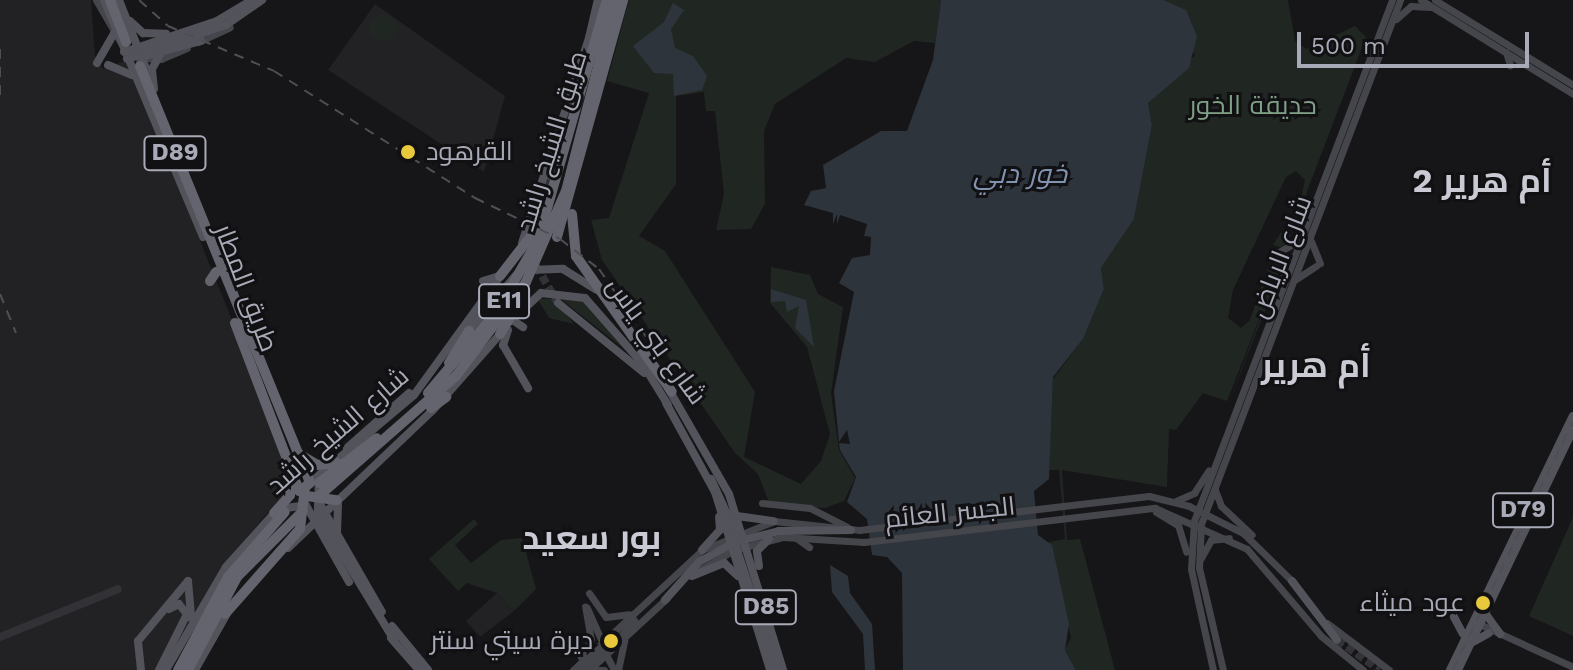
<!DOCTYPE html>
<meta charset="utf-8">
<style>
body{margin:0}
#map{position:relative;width:1573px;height:670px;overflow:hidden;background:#161517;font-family:"Work Sans",Cairo,sans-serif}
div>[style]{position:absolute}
.built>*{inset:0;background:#222124}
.green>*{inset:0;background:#202722}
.round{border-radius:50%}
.water>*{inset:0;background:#2e343c}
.taxiway>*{height:8px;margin:-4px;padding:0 4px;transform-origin:4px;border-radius:4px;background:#323236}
.primary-tunnel>*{height:8px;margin-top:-4px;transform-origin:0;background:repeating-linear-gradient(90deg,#333337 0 8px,transparent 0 12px)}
.secondary>*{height:7px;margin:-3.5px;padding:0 3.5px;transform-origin:3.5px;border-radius:3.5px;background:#45454c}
.primary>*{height:8px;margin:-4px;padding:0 4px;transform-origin:4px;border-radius:4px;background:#53535b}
.highway>*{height:10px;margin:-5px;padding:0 5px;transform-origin:5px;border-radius:5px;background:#63646d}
.rail>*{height:2px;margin-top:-1px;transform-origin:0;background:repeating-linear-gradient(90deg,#4e4e55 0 10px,transparent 0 18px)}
.dots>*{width:22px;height:22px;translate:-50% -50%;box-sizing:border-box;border:4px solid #111012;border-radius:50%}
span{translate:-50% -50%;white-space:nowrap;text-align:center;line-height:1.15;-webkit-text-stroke:6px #111012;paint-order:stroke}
.shield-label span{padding:2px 6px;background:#111012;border:2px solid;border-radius:6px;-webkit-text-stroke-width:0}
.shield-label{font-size:24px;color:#a8aab7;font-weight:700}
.park-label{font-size:26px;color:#80a187}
.street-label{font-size:26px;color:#a8aab7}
.poi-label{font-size:26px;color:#a8aab7}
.left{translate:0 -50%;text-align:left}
.right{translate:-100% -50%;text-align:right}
.water-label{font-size:28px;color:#8193b0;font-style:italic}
.district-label{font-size:34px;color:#c9cad3;font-weight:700}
.scale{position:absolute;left:1297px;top:32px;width:232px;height:36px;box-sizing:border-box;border:4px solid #a8aab7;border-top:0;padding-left:10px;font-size:24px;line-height:28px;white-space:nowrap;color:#a8aab7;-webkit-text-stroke:6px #111012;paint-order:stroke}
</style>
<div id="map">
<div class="built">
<i style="clip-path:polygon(0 0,91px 0,95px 56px,103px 69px,127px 60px,249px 362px,290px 486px,223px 566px,162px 670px,0 670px)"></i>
<i style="clip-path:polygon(375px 4px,505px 96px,484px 172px,328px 70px)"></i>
<i style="clip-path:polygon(497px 593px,514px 611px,480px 637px,466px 621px)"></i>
</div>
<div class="green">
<i style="clip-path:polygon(629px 0,941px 0,935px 43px,914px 41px,875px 62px,846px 58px,775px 104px,764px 131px,765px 204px,751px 229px,716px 230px,724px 194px,715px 111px,706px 111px,704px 92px,676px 96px,676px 184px,639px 236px,665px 251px,755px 392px,744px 457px,801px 484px,821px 461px,830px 434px,807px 347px,770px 303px,771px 267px,810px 275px,818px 294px,843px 307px,831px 393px,839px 450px,855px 478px,844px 501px,825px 508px,770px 505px,758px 474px,735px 453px,602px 260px,591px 220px,609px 218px,649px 93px,607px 81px)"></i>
<i style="clip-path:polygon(1163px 0,1288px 0,1295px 41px,1306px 49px,1355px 26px,1366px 37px,1285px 249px,1273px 245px,1300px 203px,1305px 180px,1296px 171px,1286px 177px,1233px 290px,1228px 318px,1241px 328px,1250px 320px,1272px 256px,1280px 272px,1229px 402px,1272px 286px,1227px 401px,1203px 393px,1176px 430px,1169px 429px,1167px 487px,1062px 470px,1067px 540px,1080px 539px,1115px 670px,1076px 670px,1065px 649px,1071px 638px,1049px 542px,1065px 539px,1059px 470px,1049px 470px,1053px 379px,1083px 339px,1104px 289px,1101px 268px,1134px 219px,1152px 125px,1148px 103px,1195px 55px)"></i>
<i class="round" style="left:369px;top:14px;width:28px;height:28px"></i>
<i style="clip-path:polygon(537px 298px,583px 301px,628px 352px,561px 299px,557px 303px,574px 324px,549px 318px)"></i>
<i style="clip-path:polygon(1573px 517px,1573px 636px,1529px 616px)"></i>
<i style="clip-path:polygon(474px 519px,478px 524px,455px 545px,471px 563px,501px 540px,522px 538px,536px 589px,514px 611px,497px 593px,467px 583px,458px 591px,429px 559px)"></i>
</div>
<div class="water">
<i style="clip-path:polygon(941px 0,1163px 0,1186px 10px,1197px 36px,1189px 68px,1148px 103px,1152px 125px,1134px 219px,1101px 268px,1104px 289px,1083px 339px,1053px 377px,1049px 479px,1034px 491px,1038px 535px,1052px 545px,1069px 624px,1065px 650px,1076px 670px,903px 670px,902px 573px,887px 557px,872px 555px,867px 519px,847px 502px,856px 477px,840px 450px,839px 443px,850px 444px,847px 430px,839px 442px,834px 391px,854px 292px,839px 283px,852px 258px,870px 255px,871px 237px,864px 236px,867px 224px,840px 215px,837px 224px,837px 214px,833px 224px,833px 213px,804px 205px,811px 191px,826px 188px,823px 165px,881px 131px,907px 131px,933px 60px)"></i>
<i style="clip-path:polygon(673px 3px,684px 10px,671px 29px,675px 48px,693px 56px,707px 76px,702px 90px,674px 96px,673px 74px,654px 73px,633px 46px,664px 22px)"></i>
<i style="clip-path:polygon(771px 289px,806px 300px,814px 347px,795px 328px,799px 306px,787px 312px,785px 301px,771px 302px)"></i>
<i style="clip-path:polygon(830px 565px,848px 576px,850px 593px,872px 624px,875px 670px,865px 670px,863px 634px,832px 592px)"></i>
</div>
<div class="taxiway">
<i style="left:0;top:637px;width:127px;rotate:-22.1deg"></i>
</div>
<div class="primary-tunnel">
<i style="left:533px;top:232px;width:59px;rotate:-72.2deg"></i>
<i style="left:536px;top:266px;width:43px;rotate:59.3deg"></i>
<i style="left:1337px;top:640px;width:52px;rotate:34.9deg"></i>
</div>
<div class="secondary">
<i style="left:96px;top:0;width:61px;rotate:59.7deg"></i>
<i style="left:1421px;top:0;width:179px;rotate:31.7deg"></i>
<i style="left:1435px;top:0;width:162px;rotate:31.6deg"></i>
<i style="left:1396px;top:19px;width:20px;rotate:-41deg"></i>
<i style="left:1411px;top:6px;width:19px;rotate:3deg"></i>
<i style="left:198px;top:42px;width:35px;rotate:-25deg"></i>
<i style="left:1506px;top:52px;width:14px;rotate:73deg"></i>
<i style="left:138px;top:58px;width:23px;rotate:2deg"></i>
<i style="left:161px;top:59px;width:28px;rotate:-23deg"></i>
<i style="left:1311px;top:241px;width:24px;rotate:68deg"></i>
<i style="left:1279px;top:252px;width:22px;rotate:-30deg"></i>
<i style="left:1275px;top:255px;width:24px;rotate:73deg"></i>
<i style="left:1296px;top:279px;width:24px;rotate:-33deg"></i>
<i style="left:1215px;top:490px;width:17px;rotate:69deg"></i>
<i style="left:1221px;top:506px;width:42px;rotate:43.1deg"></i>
<i style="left:1176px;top:501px;width:20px;rotate:-24deg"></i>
<i style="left:1194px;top:493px;width:27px;rotate:-57deg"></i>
<i style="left:762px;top:503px;width:48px;rotate:5.9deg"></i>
<i style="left:810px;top:508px;width:42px;rotate:27.2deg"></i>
<i style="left:1156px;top:512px;width:26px;rotate:31deg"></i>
<i style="left:1178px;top:525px;width:28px;rotate:73deg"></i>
<i style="left:796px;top:538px;width:16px;rotate:35deg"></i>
<i style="left:1201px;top:558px;width:21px;rotate:-61deg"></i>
<i style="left:1211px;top:540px;width:18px;rotate:-6deg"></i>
<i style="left:698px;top:571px;width:42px;rotate:-30.3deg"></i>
<i style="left:734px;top:550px;width:51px;rotate:-14.9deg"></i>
<i style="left:783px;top:537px;width:81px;rotate:3.5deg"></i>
<i style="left:864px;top:542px;width:293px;rotate:-6.7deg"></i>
<i style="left:1155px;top:508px;width:101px;rotate:24deg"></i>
<i style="left:1247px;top:549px;width:114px;rotate:49.6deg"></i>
<i style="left:1321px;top:636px;width:54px;rotate:39deg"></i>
<i style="left:589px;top:593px;width:29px;rotate:55deg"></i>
<i style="left:606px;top:617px;width:23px;rotate:-7deg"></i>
<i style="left:587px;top:608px;width:39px;rotate:66deg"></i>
<i style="left:1327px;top:623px;width:78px;rotate:37.2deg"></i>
<i style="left:1477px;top:623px;width:106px;rotate:24.6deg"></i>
<i style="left:604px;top:651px;width:21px;rotate:62deg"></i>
<i style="left:604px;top:656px;width:47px;rotate:-50.2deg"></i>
<i style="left:581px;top:657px;width:20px;rotate:-60deg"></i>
<i style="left:591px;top:640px;width:34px;rotate:-100deg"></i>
<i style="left:573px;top:670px;width:176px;rotate:-42.9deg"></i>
<i style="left:702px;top:550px;width:78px;rotate:-21.9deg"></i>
<i style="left:774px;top:521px;width:85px;rotate:6deg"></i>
<i style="left:859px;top:530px;width:292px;rotate:-6.7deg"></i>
<i style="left:1149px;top:496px;width:41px;rotate:14deg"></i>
<i style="left:1189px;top:506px;width:60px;rotate:26.6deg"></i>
<i style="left:1243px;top:533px;width:71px;rotate:44.4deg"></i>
<i style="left:581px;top:670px;width:34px;rotate:-45deg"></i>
<i style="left:589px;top:670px;width:106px;rotate:-42.7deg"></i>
<i style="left:595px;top:670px;width:9px"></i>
<i style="left:618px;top:670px;width:30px;rotate:-78deg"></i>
<i style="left:1213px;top:670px;width:103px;rotate:-102.3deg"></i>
<i style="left:1191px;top:569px;width:48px;rotate:-86.4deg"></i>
<i style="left:1194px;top:521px;width:557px;rotate:-69.19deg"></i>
<i style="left:1223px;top:670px;width:105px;rotate:-103.2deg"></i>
<i style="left:1199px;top:568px;width:44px;rotate:-87.4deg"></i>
<i style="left:1201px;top:524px;width:561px;rotate:-69.2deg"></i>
</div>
<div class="primary">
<i style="left:104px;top:0;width:257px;rotate:67.3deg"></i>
<i style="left:119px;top:0;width:76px;rotate:68.5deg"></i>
<i style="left:130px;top:21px;width:18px;rotate:43deg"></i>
<i style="left:143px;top:33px;width:23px;rotate:2deg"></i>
<i style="left:589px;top:38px;width:39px;rotate:-77deg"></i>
<i style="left:124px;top:52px;width:98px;rotate:-18.4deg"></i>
<i style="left:217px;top:21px;width:41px;rotate:-31deg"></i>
<i style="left:146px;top:56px;width:57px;rotate:-15.3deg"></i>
<i style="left:127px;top:59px;width:105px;rotate:-19deg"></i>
<i style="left:226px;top:25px;width:44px;rotate:-34.8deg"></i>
<i style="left:97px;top:63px;width:36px;rotate:-60deg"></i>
<i style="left:108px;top:65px;width:26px;rotate:23deg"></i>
<i style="left:154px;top:89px;width:20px;rotate:-96deg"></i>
<i style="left:152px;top:69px;width:18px;rotate:-61deg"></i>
<i style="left:551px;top:176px;width:29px;rotate:-74deg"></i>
<i style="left:522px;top:243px;width:219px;rotate:-71.9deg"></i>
<i style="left:529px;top:270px;width:34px;rotate:-2deg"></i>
<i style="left:563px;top:269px;width:39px;rotate:32deg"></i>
<i style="left:483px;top:281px;width:17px;rotate:-17deg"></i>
<i style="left:558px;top:303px;width:111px;rotate:39.1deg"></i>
<i style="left:511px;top:321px;width:41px;rotate:-43deg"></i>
<i style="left:541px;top:293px;width:44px;rotate:6.5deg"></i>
<i style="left:585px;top:298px;width:86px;rotate:48.8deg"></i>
<i style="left:642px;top:363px;width:49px;rotate:58.2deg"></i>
<i style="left:514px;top:321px;width:11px;rotate:34deg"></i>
<i style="left:508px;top:330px;width:16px;rotate:108deg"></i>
<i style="left:503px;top:345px;width:50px;rotate:59.8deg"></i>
<i style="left:466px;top:334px;width:77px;rotate:-49.7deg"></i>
<i style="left:668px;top:388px;width:122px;rotate:60.1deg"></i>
<i style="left:729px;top:494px;width:184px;rotate:72.9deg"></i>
<i style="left:666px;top:403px;width:102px;rotate:61.2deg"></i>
<i style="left:715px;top:492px;width:186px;rotate:72.8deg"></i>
<i style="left:347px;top:448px;width:83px;rotate:-41.6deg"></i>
<i style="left:319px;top:477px;width:38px;rotate:92deg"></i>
<i style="left:318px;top:515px;width:146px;rotate:58.7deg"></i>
<i style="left:711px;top:479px;width:69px;rotate:65.3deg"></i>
<i style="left:306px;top:486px;width:141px;rotate:-40.1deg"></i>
<i style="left:414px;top:395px;width:153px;rotate:-54deg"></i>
<i style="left:317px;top:499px;width:130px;rotate:60.1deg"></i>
<i style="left:303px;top:500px;width:94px;rotate:60.7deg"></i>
<i style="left:279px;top:509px;width:27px;rotate:-8deg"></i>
<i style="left:737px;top:516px;width:37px;rotate:8deg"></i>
<i style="left:337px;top:533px;width:29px;rotate:-88deg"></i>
<i style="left:733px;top:538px;width:139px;rotate:71.6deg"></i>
<i style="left:743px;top:540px;width:37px;rotate:-14deg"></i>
<i style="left:779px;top:531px;width:72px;rotate:-0.8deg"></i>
<i style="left:288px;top:548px;width:200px;rotate:-43.6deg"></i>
<i style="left:433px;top:410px;width:106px;rotate:-48.5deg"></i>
<i style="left:702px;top:550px;width:27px;rotate:-48deg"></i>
<i style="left:720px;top:530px;width:13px;rotate:-94deg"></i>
<i style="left:759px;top:566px;width:15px;rotate:-98deg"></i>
<i style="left:757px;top:551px;width:17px;rotate:-45deg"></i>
<i style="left:692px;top:576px;width:35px;rotate:-22deg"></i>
<i style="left:724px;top:563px;width:19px;rotate:43deg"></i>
<i style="left:188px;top:581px;width:37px;rotate:85deg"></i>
<i style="left:1292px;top:581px;width:74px;rotate:52.7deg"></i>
<i style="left:665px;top:600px;width:51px;rotate:-48.2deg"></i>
<i style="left:699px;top:562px;width:43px;rotate:-28.9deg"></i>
<i style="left:1485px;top:613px;width:26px;rotate:54deg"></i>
<i style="left:1454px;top:617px;width:19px;rotate:62deg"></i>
<i style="left:392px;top:626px;width:57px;rotate:50.7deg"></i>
<i style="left:391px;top:638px;width:43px;rotate:48.8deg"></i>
<i style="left:1473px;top:642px;width:18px;rotate:-29deg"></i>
<i style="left:141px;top:670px;width:29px;rotate:-96deg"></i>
<i style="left:138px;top:641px;width:78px;rotate:-50.2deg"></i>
<i style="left:159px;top:670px;width:63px;rotate:-63.4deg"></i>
<i style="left:187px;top:614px;width:13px;rotate:-129deg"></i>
<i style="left:179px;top:604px;width:11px;rotate:153deg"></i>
<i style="left:166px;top:670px;width:119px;rotate:-59.8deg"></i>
<i style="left:226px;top:567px;width:76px;rotate:-48.2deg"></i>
<i style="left:195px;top:670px;width:69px;rotate:-60.5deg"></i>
<i style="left:1450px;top:670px;width:282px;rotate:-64.2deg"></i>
<i style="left:1458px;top:670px;width:266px;rotate:-64.4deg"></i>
</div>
<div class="highway">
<i style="left:110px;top:0;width:45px;rotate:69.1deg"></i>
<i style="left:140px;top:66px;width:450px;rotate:67.8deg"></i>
<i style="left:310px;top:483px;width:11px;rotate:142deg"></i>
<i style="left:572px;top:214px;width:42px;rotate:84.6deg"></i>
<i style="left:576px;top:256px;width:166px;rotate:54.8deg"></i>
<i style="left:557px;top:237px;width:246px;rotate:-74.4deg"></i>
<i style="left:500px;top:276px;width:62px;rotate:-52.2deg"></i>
<i style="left:210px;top:281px;width:11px;rotate:-56deg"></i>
<i style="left:235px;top:323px;width:180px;rotate:69.1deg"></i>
<i style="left:500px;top:334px;width:21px;rotate:-59deg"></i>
<i style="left:449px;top:363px;width:38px;rotate:-58deg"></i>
<i style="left:428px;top:393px;width:107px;rotate:-49.9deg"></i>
<i style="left:497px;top:311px;width:82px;rotate:-60deg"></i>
<i style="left:538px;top:240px;width:250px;rotate:-74deg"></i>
<i style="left:431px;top:408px;width:19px;rotate:-36deg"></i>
<i style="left:299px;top:454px;width:21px;rotate:31deg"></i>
<i style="left:317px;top:465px;width:20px;rotate:-6deg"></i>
<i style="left:319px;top:483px;width:73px;rotate:-37.8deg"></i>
<i style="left:320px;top:495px;width:181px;rotate:-41.2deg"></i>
<i style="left:456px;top:376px;width:117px;rotate:-53.3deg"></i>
<i style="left:526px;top:282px;width:99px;rotate:-66.3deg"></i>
<i style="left:566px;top:191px;width:197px;rotate:-75.6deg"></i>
<i style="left:307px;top:496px;width:30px;rotate:8deg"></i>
<i style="left:274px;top:513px;width:24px;rotate:-48deg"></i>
<i style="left:290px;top:495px;width:14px;rotate:-90deg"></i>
<i style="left:225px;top:614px;width:113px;rotate:-48.6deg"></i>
<i style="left:300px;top:529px;width:42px;rotate:-83.2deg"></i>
<i style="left:178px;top:670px;width:106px;rotate:-61.7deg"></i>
<i style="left:228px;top:577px;width:86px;rotate:-48.8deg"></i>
<i style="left:188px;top:670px;width:105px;rotate:-62.2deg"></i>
<i style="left:237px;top:577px;width:93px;rotate:-45deg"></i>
</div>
<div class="rail">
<i style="left:139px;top:0;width:39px;rotate:42deg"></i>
<i style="left:168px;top:26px;width:115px;rotate:23deg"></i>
<i style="left:274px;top:71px;width:238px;rotate:32.3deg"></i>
<i style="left:475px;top:198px;width:94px;rotate:25.8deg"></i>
<i style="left:560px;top:239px;width:49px;rotate:37.6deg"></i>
<i style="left:599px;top:269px;width:103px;rotate:55.2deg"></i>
<i style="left:0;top:49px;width:50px;rotate:90deg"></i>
<i style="left:0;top:294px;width:42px;rotate:67.7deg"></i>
<i style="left:1453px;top:670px;width:276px;rotate:-64.3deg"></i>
</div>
<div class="dots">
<i style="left:408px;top:152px;background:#e9c83c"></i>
<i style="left:1483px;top:603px;background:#e9c83c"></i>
<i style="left:611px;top:641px;background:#e9c83c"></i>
</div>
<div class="shield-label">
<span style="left:175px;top:153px">D89</span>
<span style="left:504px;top:301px">E11</span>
<span style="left:1523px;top:510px">D79</span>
<span style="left:766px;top:607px">D85</span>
</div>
<div class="park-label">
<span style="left:1253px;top:106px">حديقة الخور</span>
</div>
<div class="street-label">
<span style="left:552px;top:141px;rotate:-73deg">طريق الشيخ راشد</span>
<span style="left:1281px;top:257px;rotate:-69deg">شارع الرياض</span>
<span style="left:246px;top:288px;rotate:69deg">طريق المطار</span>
<span style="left:656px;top:341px;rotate:54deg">شارع بني ياس</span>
<span style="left:338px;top:431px;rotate:-41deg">شارع الشيخ راشد</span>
<span style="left:950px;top:513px;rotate:-6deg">الجسر العائم</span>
</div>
<div class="poi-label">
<span class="left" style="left:426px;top:152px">القرهود</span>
<span class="right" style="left:1465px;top:603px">عود ميثاء</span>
<span class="right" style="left:593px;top:641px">ديرة سيتي سنتر</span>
</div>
<div class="water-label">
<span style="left:1020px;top:174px">خور دبي</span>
</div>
<div class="district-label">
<span style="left:1482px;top:181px">أم هرير 2</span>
<span style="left:1316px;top:366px">أم هرير</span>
<span style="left:592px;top:538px">بور سعيد</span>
</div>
<div class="scale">500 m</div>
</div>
